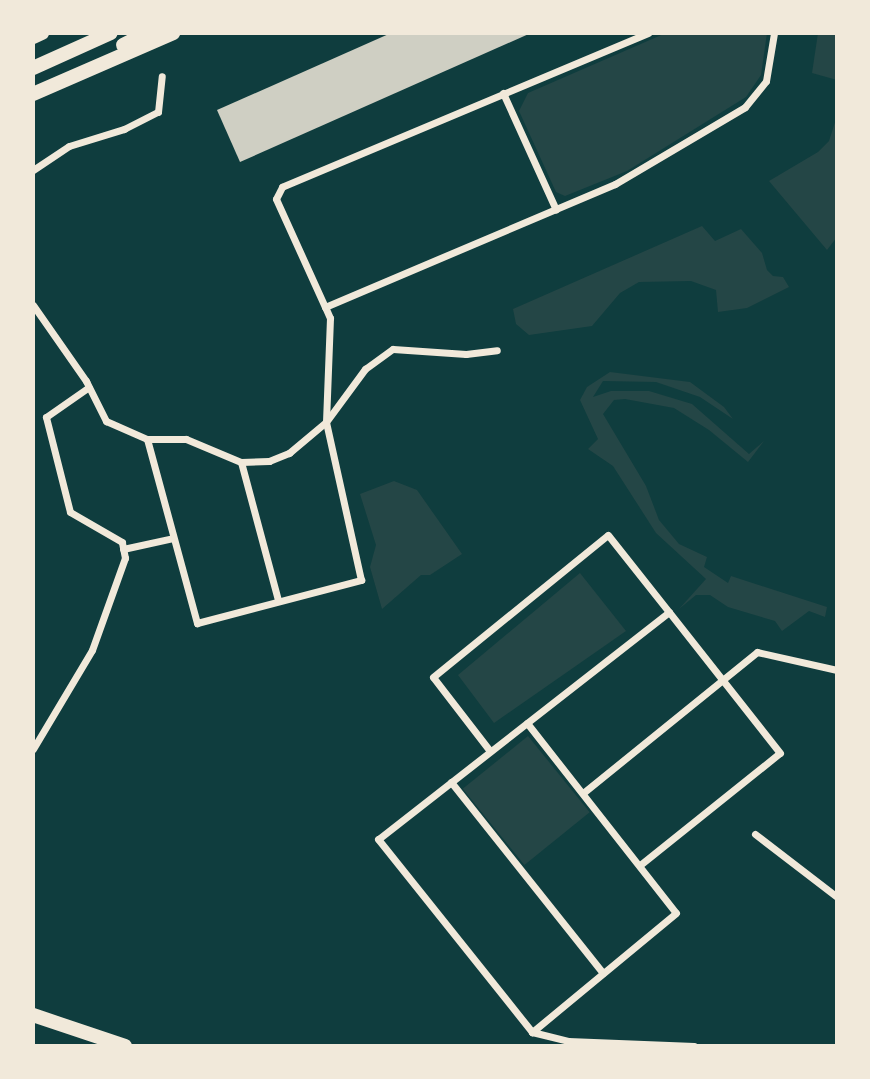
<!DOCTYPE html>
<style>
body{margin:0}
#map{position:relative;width:870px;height:1079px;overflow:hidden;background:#0f3d3e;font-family:"Open Sans",sans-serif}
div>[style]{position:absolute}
.green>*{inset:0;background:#244646;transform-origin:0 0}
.building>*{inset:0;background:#cfcfc3}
.minor>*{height:7px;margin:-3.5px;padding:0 3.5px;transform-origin:3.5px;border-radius:3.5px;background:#f1e9da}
.primary>*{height:14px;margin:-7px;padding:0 7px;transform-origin:7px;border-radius:7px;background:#f1e9da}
.trunk>*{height:14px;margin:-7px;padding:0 7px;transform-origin:7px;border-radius:7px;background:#f1e9da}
span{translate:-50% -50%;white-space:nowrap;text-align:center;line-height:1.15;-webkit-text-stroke:7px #f1e9da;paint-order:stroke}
.frame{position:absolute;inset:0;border:35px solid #f1e9da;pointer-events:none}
</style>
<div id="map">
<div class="green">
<i style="clip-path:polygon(666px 33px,767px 33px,761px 75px,746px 97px,627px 171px,565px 196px,556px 192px,519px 111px,528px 93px)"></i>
<i style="clip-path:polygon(818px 33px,837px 33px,837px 80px,812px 73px)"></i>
<i style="clip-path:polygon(837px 116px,837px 237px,827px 250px,769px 181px,818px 152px,829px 141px)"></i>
<i style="clip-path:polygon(702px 226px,715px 241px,741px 229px,762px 253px,767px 270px,773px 276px,783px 277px,789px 287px,747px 308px,718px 312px,716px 290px,691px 281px,639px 282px,620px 293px,592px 326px,529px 335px,516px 324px,513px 309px)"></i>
<i style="clip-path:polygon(610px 372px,690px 382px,724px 407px,733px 419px,700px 397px,656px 382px,603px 381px,593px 397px,611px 391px,649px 391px,692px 404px,749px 454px,764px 441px,748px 462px,709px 430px,674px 408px,625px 399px,614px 400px,603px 414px,646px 486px,659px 520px,679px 544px,707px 557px,704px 567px,728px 583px,731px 576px,827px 607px,825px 617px,809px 611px,782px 631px,775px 621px,728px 607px,710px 595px,696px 595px,679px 609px,706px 579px,656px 533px,613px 466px,588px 449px,598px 439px,580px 400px,587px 387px)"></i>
<i style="clip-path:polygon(394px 481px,417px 490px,462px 554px,430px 575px,421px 575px,382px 609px,370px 567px,376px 545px,360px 494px)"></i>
<i style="clip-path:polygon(580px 573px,626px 631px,494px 723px,458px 675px)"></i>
<i style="left:528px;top:736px;width:98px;height:84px;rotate:51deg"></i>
</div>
<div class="building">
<i style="clip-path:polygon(391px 33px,531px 33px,240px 162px,217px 110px)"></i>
</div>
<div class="minor">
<i style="left:648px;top:33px;width:397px;rotate:157.2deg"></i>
<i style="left:282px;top:187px;width:13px;rotate:117deg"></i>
<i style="left:276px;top:199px;width:119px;rotate:65.6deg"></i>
<i style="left:325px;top:307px;width:315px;rotate:-23deg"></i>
<i style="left:615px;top:184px;width:151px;rotate:-30.6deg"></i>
<i style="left:745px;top:107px;width:33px;rotate:-51deg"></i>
<i style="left:766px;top:81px;width:49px;rotate:-80.5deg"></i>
<i style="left:503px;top:93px;width:128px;rotate:65.6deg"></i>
<i style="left:33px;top:170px;width:43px;rotate:-33.7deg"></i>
<i style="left:69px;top:146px;width:58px;rotate:-17.2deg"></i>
<i style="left:124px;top:129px;width:38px;rotate:-27deg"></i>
<i style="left:158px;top:112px;width:36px;rotate:-84deg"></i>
<i style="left:33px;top:305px;width:93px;rotate:55.1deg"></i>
<i style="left:86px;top:381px;width:45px;rotate:63.4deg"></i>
<i style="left:106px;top:421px;width:45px;rotate:23.7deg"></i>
<i style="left:147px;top:439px;width:39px"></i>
<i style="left:186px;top:439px;width:60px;rotate:22.7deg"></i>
<i style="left:241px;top:462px;width:28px;rotate:-2deg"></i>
<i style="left:269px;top:461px;width:22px;rotate:-22deg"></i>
<i style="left:289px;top:453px;width:48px;rotate:-40deg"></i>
<i style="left:326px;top:422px;width:66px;rotate:-53.7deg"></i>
<i style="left:365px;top:369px;width:34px;rotate:-36deg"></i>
<i style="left:393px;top:349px;width:73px;rotate:3.9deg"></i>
<i style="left:466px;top:354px;width:31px;rotate:-7deg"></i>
<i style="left:147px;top:439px;width:191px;rotate:74.8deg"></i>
<i style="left:197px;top:623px;width:170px;rotate:-14.7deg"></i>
<i style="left:361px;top:580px;width:162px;rotate:-102.5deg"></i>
<i style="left:326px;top:422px;width:104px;rotate:-87.8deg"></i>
<i style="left:330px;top:318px;width:12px;rotate:-114deg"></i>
<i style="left:241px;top:462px;width:143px;rotate:75deg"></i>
<i style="left:123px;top:549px;width:51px;rotate:-12.4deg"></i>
<i style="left:527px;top:723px;width:241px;rotate:51.9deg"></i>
<i style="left:676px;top:913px;width:187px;rotate:140.4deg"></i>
<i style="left:33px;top:749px;width:115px;rotate:-59.2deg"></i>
<i style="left:92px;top:650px;width:98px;rotate:-70.3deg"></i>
<i style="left:125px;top:558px;width:16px;rotate:-101deg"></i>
<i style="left:122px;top:542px;width:60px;rotate:-150deg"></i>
<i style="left:70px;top:512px;width:98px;rotate:-104.2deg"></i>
<i style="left:46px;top:417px;width:52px;rotate:-34.9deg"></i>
<i style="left:490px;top:751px;width:93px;rotate:-127.6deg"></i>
<i style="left:433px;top:677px;width:225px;rotate:-39.1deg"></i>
<i style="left:608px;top:535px;width:98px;rotate:51.6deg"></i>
<i style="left:451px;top:782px;width:244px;rotate:51.5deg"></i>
<i style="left:583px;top:793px;width:224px;rotate:-39deg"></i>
<i style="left:757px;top:652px;width:82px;rotate:12.7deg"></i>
<i style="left:755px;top:834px;width:103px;rotate:37.5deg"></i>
<i style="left:640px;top:865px;width:179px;rotate:-38.7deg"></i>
<i style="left:780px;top:753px;width:179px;rotate:-128.2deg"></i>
<i style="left:669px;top:612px;width:369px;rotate:142deg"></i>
<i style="left:378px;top:839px;width:247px;rotate:51.4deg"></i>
<i style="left:532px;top:1032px;width:37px;rotate:14deg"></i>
<i style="left:568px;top:1041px;width:126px;rotate:2.3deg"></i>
</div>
<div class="primary">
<i style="left:33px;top:37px;width:10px;rotate:-24deg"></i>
<i style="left:123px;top:45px;width:27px;rotate:-27deg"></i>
<i style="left:33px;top:68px;width:85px;rotate:-24.2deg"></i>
<i style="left:33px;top:94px;width:153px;rotate:-23.5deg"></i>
</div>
<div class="trunk">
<i style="left:33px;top:1015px;width:97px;rotate:18.6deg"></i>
</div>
<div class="frame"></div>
</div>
